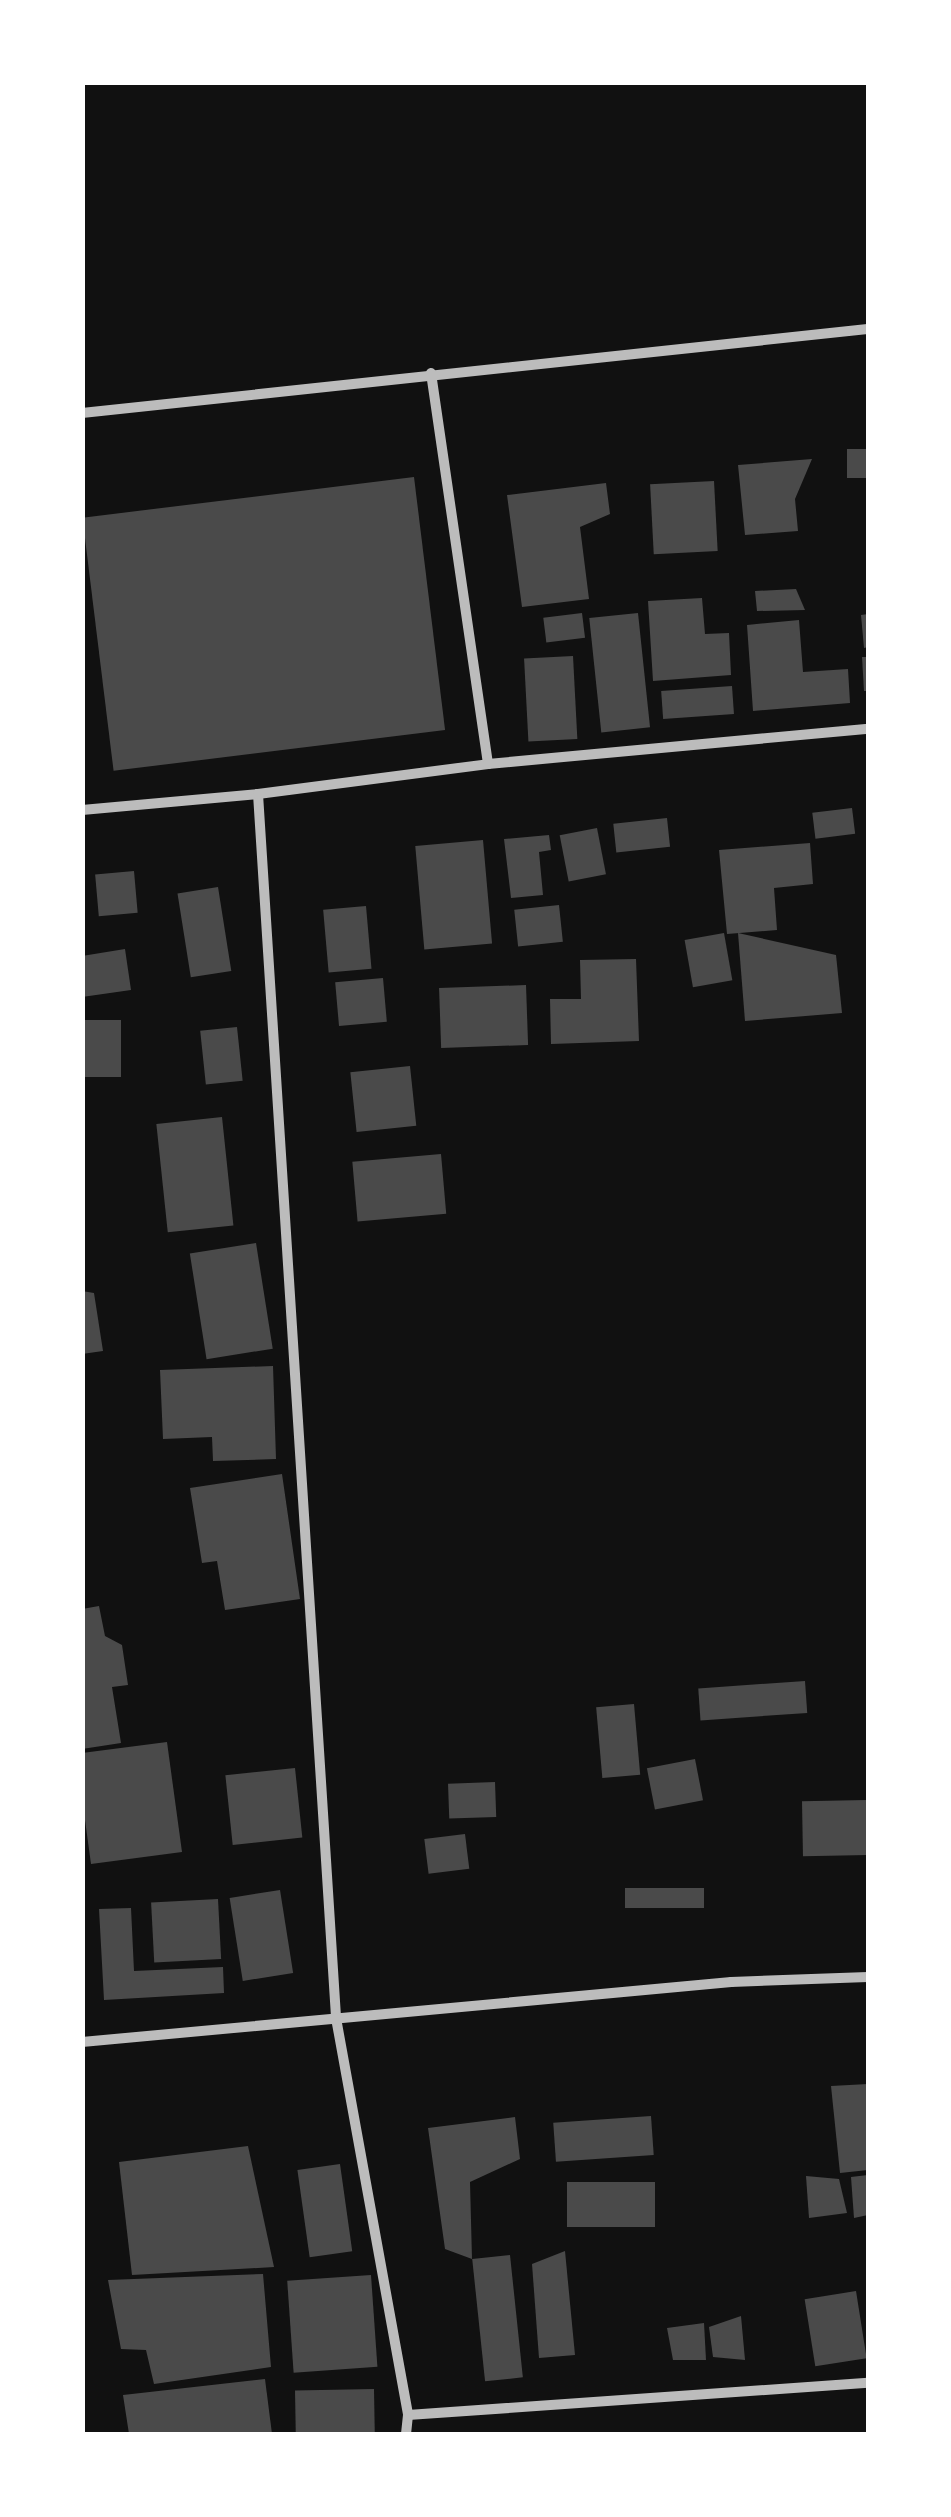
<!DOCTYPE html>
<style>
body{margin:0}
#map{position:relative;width:951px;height:2517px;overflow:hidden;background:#111;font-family:"Fira Sans Condensed",sans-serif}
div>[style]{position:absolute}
.building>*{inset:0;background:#4a4a4a;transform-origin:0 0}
.minor>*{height:10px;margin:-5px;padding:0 5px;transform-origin:5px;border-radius:5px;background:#bcbcbc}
span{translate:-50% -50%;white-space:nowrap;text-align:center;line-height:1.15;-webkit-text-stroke:8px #fff;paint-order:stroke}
.frame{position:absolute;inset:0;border:85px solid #fff;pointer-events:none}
</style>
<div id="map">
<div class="building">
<i style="left:868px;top:449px;width:29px;height:21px;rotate:90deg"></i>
<i style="clip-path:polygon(812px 459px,795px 499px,798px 531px,745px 535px,738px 465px)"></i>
<i style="left:414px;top:477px;width:255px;height:334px;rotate:83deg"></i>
<i style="left:714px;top:481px;width:70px;height:64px;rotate:87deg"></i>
<i style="clip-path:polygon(606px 483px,610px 514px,580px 527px,589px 599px,522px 607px,507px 495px)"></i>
<i style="clip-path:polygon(796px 589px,805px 610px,757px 611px,755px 591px)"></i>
<i style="clip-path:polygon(702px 598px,705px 634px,729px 633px,731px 675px,653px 681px,648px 601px)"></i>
<i style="left:582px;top:613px;width:25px;height:39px;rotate:83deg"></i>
<i style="left:638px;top:613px;width:115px;height:49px;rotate:84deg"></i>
<i style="clip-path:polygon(868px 614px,868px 647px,864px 648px,861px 615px)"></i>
<i style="clip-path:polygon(799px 620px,803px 672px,848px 669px,850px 703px,753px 711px,747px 625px)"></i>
<i style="left:573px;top:656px;width:83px;height:49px;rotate:87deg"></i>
<i style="clip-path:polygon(862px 657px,868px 657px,868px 691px,864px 691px)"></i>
<i style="left:732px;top:686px;width:28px;height:71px;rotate:86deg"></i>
<i style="left:852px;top:808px;width:26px;height:40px;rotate:83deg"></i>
<i style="left:667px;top:818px;width:29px;height:54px;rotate:84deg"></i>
<i style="left:597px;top:828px;width:47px;height:38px;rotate:79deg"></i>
<i style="clip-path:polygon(549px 835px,551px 850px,539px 852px,543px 895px,511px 898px,504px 839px)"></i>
<i style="left:483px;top:840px;width:104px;height:68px;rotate:85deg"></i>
<i style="clip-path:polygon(810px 843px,813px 884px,774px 888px,777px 930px,727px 934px,719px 850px)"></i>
<i style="left:134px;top:871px;width:42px;height:39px;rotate:85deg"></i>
<i style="left:218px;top:887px;width:85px;height:41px;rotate:81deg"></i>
<i style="left:559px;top:905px;width:37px;height:45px;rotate:84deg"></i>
<i style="left:366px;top:906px;width:63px;height:43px;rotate:85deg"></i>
<i style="left:724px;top:933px;width:48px;height:40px;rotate:80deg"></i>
<i style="clip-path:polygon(738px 933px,836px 955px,842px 1013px,745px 1021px)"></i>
<i style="clip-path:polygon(125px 949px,131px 990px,82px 997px,82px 956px)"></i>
<i style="clip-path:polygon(636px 959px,639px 1041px,551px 1044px,550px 999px,581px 999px,580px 960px)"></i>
<i style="left:383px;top:978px;width:44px;height:48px;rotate:85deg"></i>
<i style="left:526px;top:985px;width:60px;height:87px;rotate:88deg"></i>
<i style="left:82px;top:1020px;width:39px;height:57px"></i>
<i style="left:237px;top:1027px;width:54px;height:37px;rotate:84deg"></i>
<i style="left:410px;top:1066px;width:60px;height:60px;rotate:84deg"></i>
<i style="left:222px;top:1117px;width:109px;height:66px;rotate:84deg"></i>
<i style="left:441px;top:1154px;width:60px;height:89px;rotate:85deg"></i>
<i style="left:256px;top:1243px;width:107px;height:67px;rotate:81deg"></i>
<i style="clip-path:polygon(82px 1291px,94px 1293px,103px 1351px,82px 1354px)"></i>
<i style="clip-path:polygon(273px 1366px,276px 1459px,213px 1461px,212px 1437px,163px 1439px,160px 1370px)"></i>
<i style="clip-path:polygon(282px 1474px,300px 1599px,225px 1610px,217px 1561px,202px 1563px,190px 1488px)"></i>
<i style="clip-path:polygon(99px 1606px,105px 1636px,122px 1645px,128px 1685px,112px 1687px,121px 1743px,82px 1749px,82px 1609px)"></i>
<i style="left:805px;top:1681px;width:32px;height:107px;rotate:86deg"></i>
<i style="left:634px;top:1704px;width:71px;height:38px;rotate:85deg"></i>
<i style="clip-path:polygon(167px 1742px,182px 1852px,91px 1864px,82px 1798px,82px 1753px)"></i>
<i style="left:695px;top:1759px;width:42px;height:49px;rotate:79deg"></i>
<i style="left:295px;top:1768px;width:70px;height:70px;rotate:84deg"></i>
<i style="left:495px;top:1782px;width:35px;height:47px;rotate:88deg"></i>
<i style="left:867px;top:1800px;width:55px;height:65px;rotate:89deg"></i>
<i style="left:465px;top:1834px;width:35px;height:41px;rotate:83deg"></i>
<i style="left:704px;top:1888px;width:20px;height:79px;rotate:90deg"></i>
<i style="left:280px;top:1890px;width:84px;height:51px;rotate:81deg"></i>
<i style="left:218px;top:1899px;width:60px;height:67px;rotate:87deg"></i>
<i style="clip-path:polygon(131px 1908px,134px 1971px,223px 1967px,224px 1993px,104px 2000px,99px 1909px)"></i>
<i style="clip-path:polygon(868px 2084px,868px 2170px,840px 2173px,831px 2086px)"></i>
<i style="left:651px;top:2116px;width:39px;height:98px;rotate:86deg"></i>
<i style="clip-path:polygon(515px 2117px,520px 2159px,470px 2182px,472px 2259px,445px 2249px,428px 2128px)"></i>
<i style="clip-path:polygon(248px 2146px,274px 2267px,132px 2275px,119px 2162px)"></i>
<i style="left:340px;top:2164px;width:88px;height:43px;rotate:82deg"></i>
<i style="clip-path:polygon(868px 2175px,868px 2215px,854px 2218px,851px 2177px)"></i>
<i style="clip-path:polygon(806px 2176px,839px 2179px,847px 2213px,809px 2218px)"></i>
<i style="left:567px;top:2182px;width:88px;height:45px"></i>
<i style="clip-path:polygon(565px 2251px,575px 2355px,539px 2358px,532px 2264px)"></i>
<i style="left:510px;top:2255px;width:123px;height:38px;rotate:84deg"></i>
<i style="clip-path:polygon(263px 2274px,271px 2367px,154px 2384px,146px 2350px,121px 2349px,108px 2280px)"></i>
<i style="left:371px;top:2275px;width:92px;height:84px;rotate:86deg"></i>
<i style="left:856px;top:2291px;width:68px;height:52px;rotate:81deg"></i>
<i style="clip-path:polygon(741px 2316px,745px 2360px,713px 2357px,709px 2327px)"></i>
<i style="clip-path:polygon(704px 2323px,706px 2360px,673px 2360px,667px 2328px)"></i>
<i style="clip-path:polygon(265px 2379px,272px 2434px,129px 2434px,123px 2395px)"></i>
<i style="left:374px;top:2389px;width:45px;height:79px;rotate:89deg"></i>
</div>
<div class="minor">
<i style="left:431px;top:373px;width:395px;rotate:81.7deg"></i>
<i style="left:82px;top:413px;width:790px;rotate:-6.1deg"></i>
<i style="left:258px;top:794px;width:1226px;rotate:86.35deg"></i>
<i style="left:336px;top:2018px;width:403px;rotate:79.7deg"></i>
<i style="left:408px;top:2415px;width:19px;rotate:96deg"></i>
<i style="left:82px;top:810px;width:177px;rotate:-5.2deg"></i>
<i style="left:258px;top:794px;width:232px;rotate:-7.4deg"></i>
<i style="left:488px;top:764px;width:382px;rotate:-5.3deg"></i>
<i style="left:82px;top:2042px;width:652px;rotate:-5.28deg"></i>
<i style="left:731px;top:1982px;width:137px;rotate:-2.1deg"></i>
<i style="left:408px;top:2415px;width:461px;rotate:-4deg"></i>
</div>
<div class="frame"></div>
</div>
